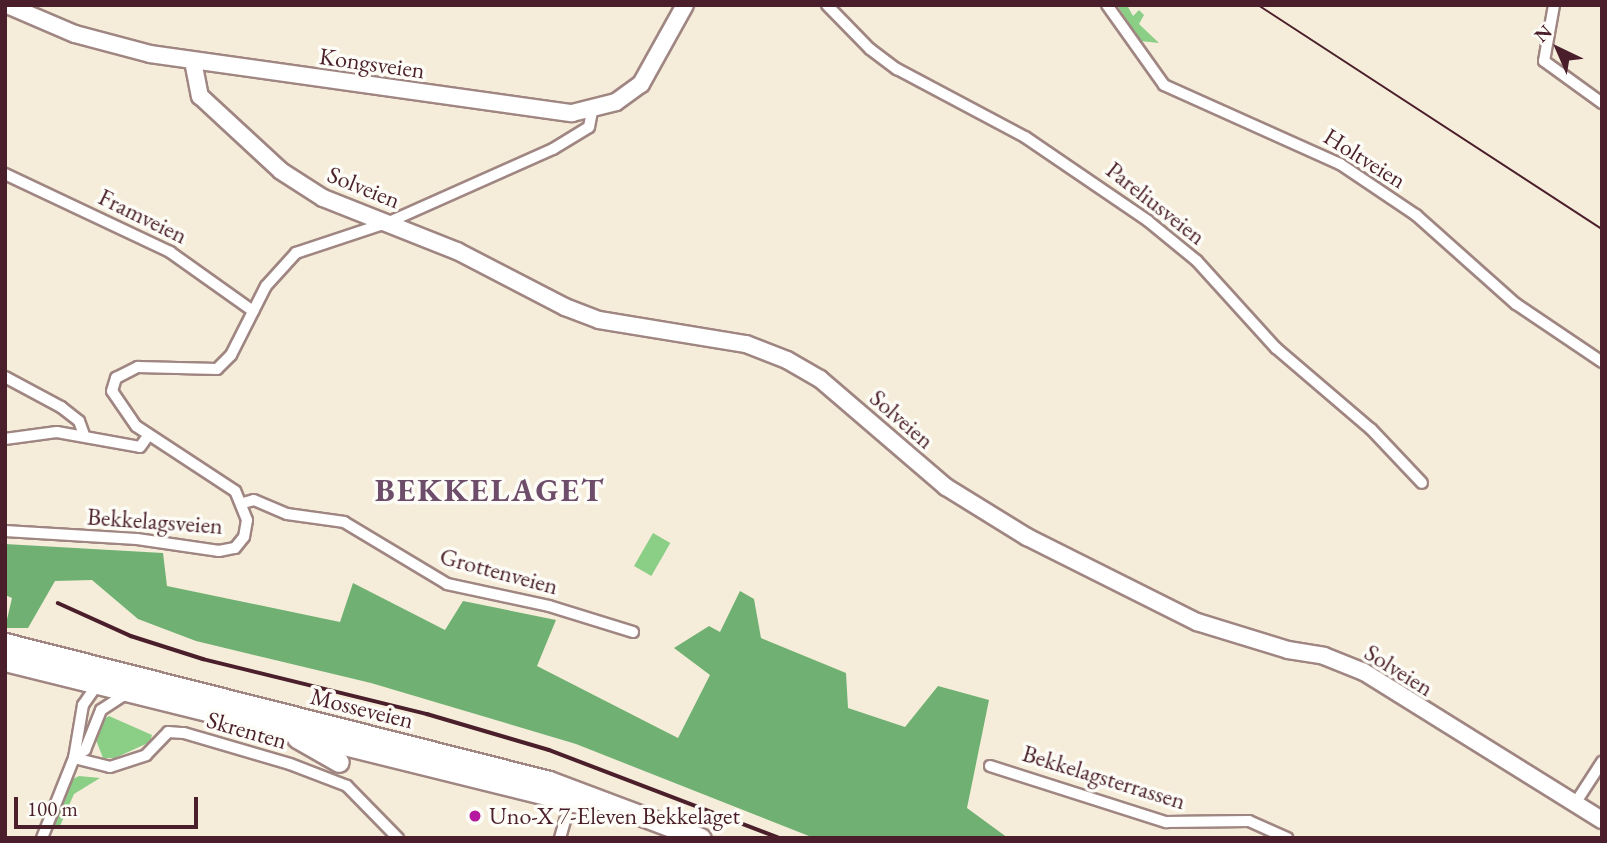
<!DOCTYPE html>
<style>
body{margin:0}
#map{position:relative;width:1607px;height:843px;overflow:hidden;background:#f5edd9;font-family:"EB Garamond",serif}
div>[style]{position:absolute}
.green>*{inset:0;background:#8bce86;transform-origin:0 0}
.forest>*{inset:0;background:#70b173}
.roads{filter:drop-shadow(2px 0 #a08682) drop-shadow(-2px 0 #a08682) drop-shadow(0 2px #a08682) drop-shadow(0 -2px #a08682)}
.street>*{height:10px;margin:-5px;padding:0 5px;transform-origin:5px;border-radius:5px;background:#fff}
.secondary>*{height:16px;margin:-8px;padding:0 8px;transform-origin:8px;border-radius:8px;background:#fff}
.highway>*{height:19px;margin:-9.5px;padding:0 9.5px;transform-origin:9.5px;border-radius:9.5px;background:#fff}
.tram>*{height:2px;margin:-1px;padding:0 1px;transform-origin:1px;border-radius:1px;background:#4a1f2b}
.rail>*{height:3.5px;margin:-1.75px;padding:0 1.75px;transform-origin:1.75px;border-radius:1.75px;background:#4a1f2b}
.dots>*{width:19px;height:19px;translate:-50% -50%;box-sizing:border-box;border:4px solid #fdfcf7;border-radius:50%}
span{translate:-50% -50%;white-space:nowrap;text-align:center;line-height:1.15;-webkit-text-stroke:7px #fdfcf7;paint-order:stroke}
.street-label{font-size:24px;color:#4a1f2b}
.poi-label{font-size:24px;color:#4a1f2b}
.left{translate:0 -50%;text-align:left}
.district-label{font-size:32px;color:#6e4d6a;font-weight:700;letter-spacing:2px}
.frame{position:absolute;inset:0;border:7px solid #4a1f2b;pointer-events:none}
.north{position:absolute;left:1523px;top:14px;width:70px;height:70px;-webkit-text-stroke:5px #fdfcf7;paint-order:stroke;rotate:316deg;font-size:19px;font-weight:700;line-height:28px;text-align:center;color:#4a1f2b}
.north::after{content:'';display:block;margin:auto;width:24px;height:32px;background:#4a1f2b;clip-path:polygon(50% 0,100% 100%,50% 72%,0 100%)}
.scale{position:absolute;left:14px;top:797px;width:184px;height:32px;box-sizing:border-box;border:4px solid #4a1f2b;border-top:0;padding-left:9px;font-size:21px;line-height:24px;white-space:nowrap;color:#4a1f2b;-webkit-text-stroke:5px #fdfcf7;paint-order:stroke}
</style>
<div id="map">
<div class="green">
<i style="clip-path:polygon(1117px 5px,1127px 5px,1133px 16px,1139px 10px,1144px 15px,1139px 24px,1159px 43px,1140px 41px)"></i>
<i style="left:653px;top:533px;width:20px;height:38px;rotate:30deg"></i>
<i style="clip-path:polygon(109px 716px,152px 735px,150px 742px,115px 758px,103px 758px,96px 740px,104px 719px)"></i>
<i style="clip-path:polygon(79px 776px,100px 778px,74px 794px,60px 826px,52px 827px,71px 780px)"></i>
</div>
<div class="forest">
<i style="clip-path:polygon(5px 544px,163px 553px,167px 586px,340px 622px,353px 583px,445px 630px,463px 601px,556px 620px,537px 666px,678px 738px,710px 675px,674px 648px,709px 626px,720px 632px,740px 591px,754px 599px,761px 638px,846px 673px,848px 708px,905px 727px,938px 686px,989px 700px,967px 808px,1008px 838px,814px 838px,576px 744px,371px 683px,196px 641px,138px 619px,92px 580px,55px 581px,28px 628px,5px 628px,12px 598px,5px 595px)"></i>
</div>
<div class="roads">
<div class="street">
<i style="left:827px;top:5px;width:62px;rotate:45.7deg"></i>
<i style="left:870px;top:49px;width:34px;rotate:37deg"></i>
<i style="left:897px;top:69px;width:145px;rotate:28deg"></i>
<i style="left:1025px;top:137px;width:149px;rotate:34.3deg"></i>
<i style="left:1148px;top:221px;width:63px;rotate:39.2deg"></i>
<i style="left:1197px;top:261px;width:118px;rotate:47.8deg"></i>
<i style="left:1276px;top:348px;width:125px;rotate:40.5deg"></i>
<i style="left:1371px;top:429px;width:74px;rotate:46.6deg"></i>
<i style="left:1107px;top:5px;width:98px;rotate:54.5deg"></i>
<i style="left:1164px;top:85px;width:193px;rotate:24.2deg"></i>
<i style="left:1340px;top:164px;width:92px;rotate:33.9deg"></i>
<i style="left:1416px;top:215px;width:134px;rotate:41.7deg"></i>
<i style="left:1516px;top:304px;width:104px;rotate:34deg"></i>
<i style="left:1554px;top:5px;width:57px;rotate:100.1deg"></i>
<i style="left:1544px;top:61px;width:72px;rotate:35.9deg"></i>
<i style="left:5px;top:174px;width:183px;rotate:25.3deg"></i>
<i style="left:170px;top:252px;width:102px;rotate:35.4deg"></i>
<i style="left:5px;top:377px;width:64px;rotate:28.2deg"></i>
<i style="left:61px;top:407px;width:23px;rotate:38deg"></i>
<i style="left:79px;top:421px;width:15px;rotate:70deg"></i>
<i style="left:5px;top:439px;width:52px;rotate:-7.7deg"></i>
<i style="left:57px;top:432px;width:84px;rotate:10.2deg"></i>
<i style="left:140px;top:447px;width:14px;rotate:-54deg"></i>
<i style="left:243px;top:503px;width:11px;rotate:-15deg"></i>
<i style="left:254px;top:500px;width:36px;rotate:23deg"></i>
<i style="left:287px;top:514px;width:58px;rotate:8deg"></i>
<i style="left:344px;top:522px;width:120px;rotate:31deg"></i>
<i style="left:447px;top:584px;width:104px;rotate:12.2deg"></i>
<i style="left:549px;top:606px;width:88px;rotate:17.2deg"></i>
<i style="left:5px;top:531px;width:132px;rotate:3.5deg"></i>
<i style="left:137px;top:539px;width:83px;rotate:8.3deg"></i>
<i style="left:219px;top:551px;width:16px;rotate:-11deg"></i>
<i style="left:235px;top:548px;width:14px;rotate:-51deg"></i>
<i style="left:244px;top:537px;width:17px;rotate:-80deg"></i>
<i style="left:247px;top:520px;width:31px;rotate:-112deg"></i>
<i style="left:235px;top:491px;width:118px;rotate:-146.7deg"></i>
<i style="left:136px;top:426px;width:42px;rotate:-124.4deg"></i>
<i style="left:112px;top:391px;width:14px;rotate:-73deg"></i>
<i style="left:116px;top:378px;width:25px;rotate:-27deg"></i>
<i style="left:138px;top:367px;width:79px;rotate:1.5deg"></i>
<i style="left:217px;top:369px;width:20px;rotate:-45deg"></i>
<i style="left:231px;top:355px;width:77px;rotate:-63.1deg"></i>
<i style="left:266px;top:286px;width:45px;rotate:-47.7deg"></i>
<i style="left:296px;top:253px;width:98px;rotate:-18.4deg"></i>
<i style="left:389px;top:222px;width:180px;rotate:-24deg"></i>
<i style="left:553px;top:149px;width:42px;rotate:-31.4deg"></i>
<i style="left:589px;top:127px;width:16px;rotate:-79deg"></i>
<i style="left:74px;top:758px;width:37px;rotate:14deg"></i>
<i style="left:110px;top:767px;width:38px;rotate:-18deg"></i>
<i style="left:146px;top:755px;width:32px;rotate:-46deg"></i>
<i style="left:168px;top:732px;width:16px;rotate:4deg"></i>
<i style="left:184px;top:733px;width:110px;rotate:16.3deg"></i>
<i style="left:290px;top:764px;width:61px;rotate:21.1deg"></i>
<i style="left:347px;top:786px;width:73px;rotate:45.6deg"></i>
<i style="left:74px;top:758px;width:14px;rotate:-36deg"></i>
<i style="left:85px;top:750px;width:43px;rotate:-68.2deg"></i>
<i style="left:101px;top:710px;width:31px;rotate:-33deg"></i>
<i style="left:990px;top:766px;width:185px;rotate:17.7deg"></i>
<i style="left:1166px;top:822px;width:83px;rotate:-0.7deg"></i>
<i style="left:1249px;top:821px;width:42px;rotate:24.1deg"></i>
<i style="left:1576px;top:802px;width:48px;rotate:-57deg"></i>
<i style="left:42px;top:838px;width:86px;rotate:-68.2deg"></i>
<i style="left:74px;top:758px;width:54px;rotate:-80.4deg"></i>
<i style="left:83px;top:705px;width:24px;rotate:-55deg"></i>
<i style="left:560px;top:838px;width:18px;rotate:-74deg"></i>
</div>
<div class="secondary">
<i style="left:7px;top:5px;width:74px;rotate:23.1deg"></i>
<i style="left:75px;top:34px;width:78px;rotate:14.9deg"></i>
<i style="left:150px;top:54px;width:426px;rotate:8deg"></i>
<i style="left:572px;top:113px;width:45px;rotate:-14deg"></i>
<i style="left:616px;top:102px;width:31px;rotate:-36deg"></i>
<i style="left:641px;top:84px;width:90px;rotate:-60.9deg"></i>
<i style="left:193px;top:61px;width:36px;rotate:79deg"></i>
<i style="left:200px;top:96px;width:110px;rotate:42.8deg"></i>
<i style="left:281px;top:171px;width:50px;rotate:32.7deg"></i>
<i style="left:323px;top:198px;width:144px;rotate:21.6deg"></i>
<i style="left:457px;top:251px;width:122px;rotate:27.4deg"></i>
<i style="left:565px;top:307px;width:36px;rotate:21deg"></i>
<i style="left:599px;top:320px;width:149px;rotate:9.3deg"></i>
<i style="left:746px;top:344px;width:44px;rotate:21.3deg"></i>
<i style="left:787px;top:360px;width:38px;rotate:30deg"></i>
<i style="left:820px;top:379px;width:166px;rotate:40.6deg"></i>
<i style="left:946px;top:487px;width:95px;rotate:31.7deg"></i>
<i style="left:1027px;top:537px;width:190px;rotate:26.6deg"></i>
<i style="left:1197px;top:622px;width:95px;rotate:17.1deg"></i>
<i style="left:1288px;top:650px;width:36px;rotate:9deg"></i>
<i style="left:1324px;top:656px;width:43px;rotate:21.8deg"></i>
<i style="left:1364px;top:672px;width:280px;rotate:31.9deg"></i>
</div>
<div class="highway">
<i style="left:5px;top:643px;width:561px;rotate:14.23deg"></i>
<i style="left:549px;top:781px;width:162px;rotate:20.6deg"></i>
<i style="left:5px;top:661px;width:594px;rotate:13.92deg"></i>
<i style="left:297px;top:738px;width:48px;rotate:29.7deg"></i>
</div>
</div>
<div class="tram">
<i style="left:1258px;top:5px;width:411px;rotate:33.1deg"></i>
</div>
<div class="rail">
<i style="left:58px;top:603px;width:80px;rotate:24.3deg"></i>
<i style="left:131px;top:636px;width:76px;rotate:17.7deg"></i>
<i style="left:203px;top:659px;width:231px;rotate:13.8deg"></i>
<i style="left:427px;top:714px;width:127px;rotate:16.4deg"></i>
<i style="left:549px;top:750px;width:246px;rotate:20.9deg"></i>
</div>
<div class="dots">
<i style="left:475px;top:816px;background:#b5179e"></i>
</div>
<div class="street-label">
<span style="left:372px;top:63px;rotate:8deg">Kongsveien</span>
<span style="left:1365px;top:158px;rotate:32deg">Holtveien</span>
<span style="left:364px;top:187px;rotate:22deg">Solveien</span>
<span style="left:1156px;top:203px;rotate:38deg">Pareliusveien</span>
<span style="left:143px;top:216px;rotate:26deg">Framveien</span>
<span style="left:902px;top:419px;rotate:41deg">Solveien</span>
<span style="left:155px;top:521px;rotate:4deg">Bekkelagsveien</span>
<span style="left:499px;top:571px;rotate:15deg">Grottenveien</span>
<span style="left:1399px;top:670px;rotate:32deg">Solveien</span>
<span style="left:362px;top:708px;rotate:14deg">Mosseveien</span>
<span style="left:247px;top:730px;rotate:16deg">Skrenten</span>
<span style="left:1104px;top:777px;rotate:17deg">Bekkelagsterrassen</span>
</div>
<div class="poi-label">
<span class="left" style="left:489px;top:816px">Uno-X 7-Eleven Bekkelaget</span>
</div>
<div class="district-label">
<span style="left:490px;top:490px">BEKKELAGET</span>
</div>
<div class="frame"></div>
<div class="north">N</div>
<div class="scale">100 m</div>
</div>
